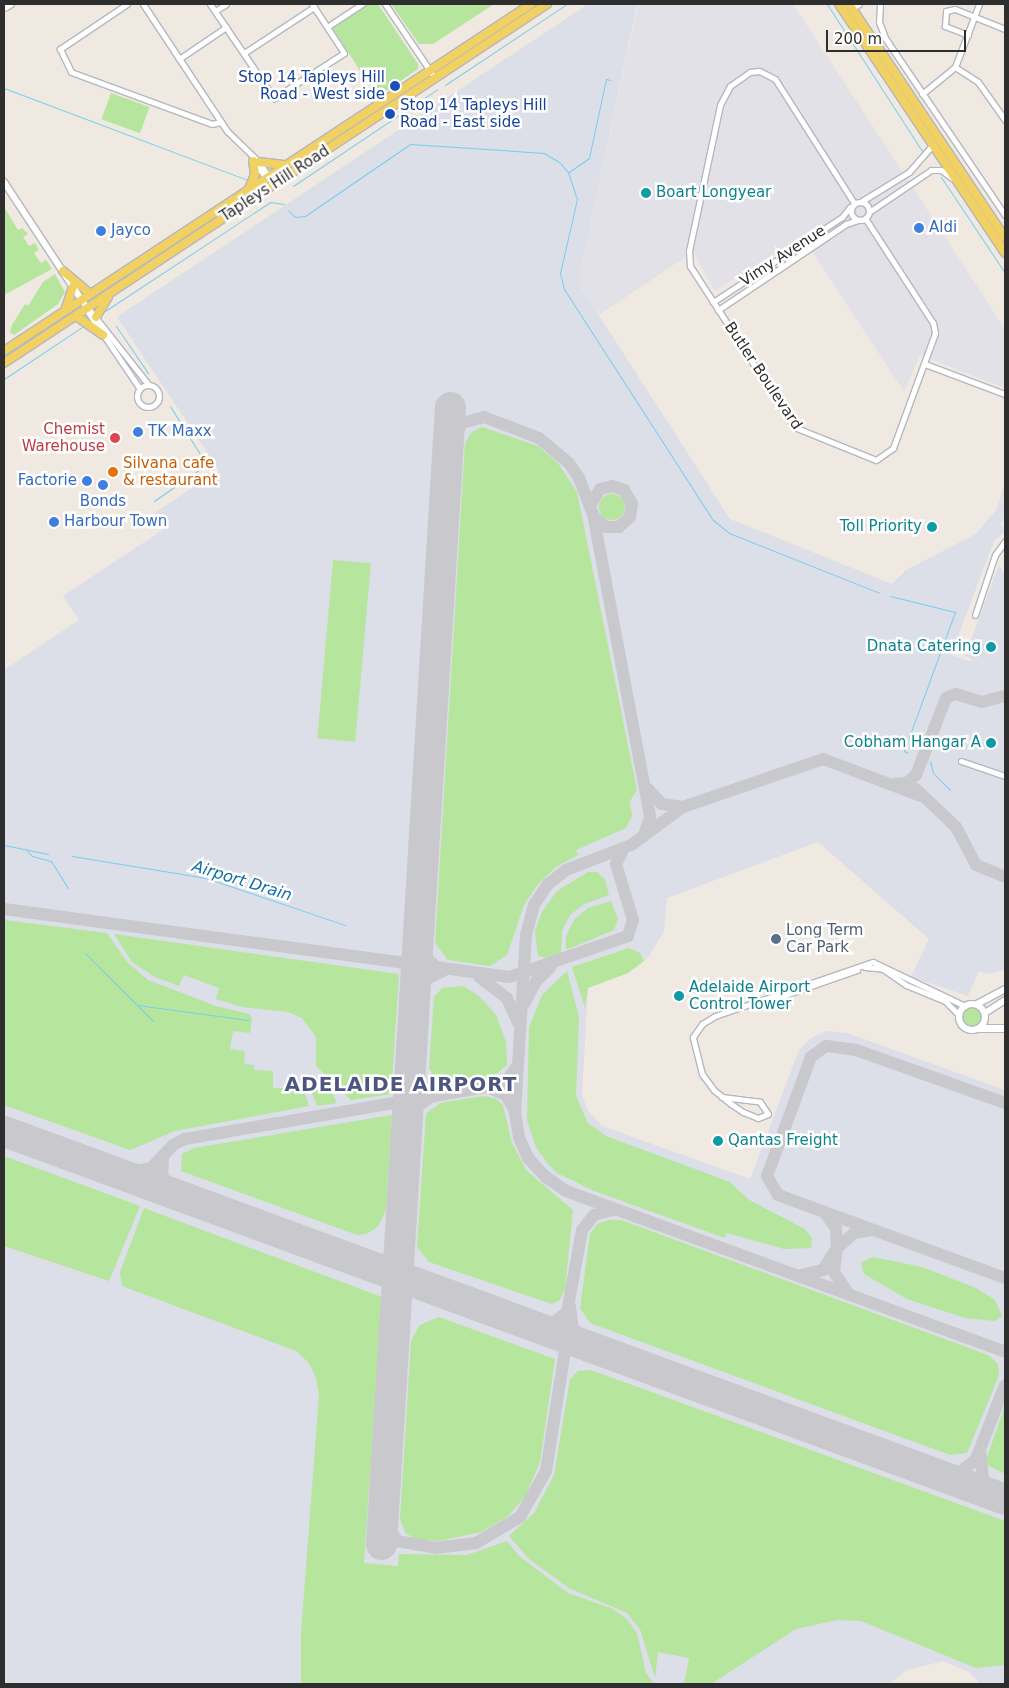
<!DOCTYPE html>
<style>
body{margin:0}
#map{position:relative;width:1009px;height:1688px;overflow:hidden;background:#efe9e1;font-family:"DejaVu Sans",sans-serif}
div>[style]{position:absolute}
.industrial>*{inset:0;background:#e3e1e8}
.airport>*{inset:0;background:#dcdee8}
.green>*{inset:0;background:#b6e59e;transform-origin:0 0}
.round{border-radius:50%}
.stream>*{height:1px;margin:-0.5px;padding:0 0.5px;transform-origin:0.5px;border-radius:0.5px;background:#75cff0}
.taxiway>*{height:12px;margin:-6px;padding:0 6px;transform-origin:6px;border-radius:6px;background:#c9c8cc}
.runway>*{height:31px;margin:-15.5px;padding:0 15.5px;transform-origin:15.5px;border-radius:15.5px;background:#c9c8cc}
.roads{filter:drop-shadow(1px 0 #b4b7c1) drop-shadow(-1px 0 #b4b7c1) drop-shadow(0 1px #b4b7c1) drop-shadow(0 -1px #b4b7c1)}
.minor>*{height:5px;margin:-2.5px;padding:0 2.5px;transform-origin:2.5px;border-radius:2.5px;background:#fff}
.minor>.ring{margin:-2.5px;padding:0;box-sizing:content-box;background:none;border:5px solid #fff;border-radius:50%}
.tertiary>*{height:6px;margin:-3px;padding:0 3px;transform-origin:3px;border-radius:3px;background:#fff}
.tertiary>.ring{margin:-3px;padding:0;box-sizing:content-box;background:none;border:6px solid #fff;border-radius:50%}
.secondary>*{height:7px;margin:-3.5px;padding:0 3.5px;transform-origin:3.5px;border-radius:3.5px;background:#fff}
.primary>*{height:8px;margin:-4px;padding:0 4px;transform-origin:4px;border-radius:4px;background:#f2d163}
.dots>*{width:14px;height:14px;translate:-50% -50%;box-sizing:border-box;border:2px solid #fff;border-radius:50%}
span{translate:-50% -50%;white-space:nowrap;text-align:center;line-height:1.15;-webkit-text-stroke:5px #fff;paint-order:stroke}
.transit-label{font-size:15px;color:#164399}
.right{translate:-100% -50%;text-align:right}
.left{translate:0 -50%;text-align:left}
.street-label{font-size:15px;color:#2e2e2e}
.culture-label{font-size:15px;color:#0d838f}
.shop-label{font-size:15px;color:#366cbe}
.health-label{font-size:15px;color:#be3a42}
.food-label{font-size:15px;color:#c56008}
.service-label{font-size:15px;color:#4e5e75}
.water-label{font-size:16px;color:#0d6fa3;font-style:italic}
.district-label{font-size:20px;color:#4d5680;font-weight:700;letter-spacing:1px}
.frame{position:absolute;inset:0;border:5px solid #2e2e2e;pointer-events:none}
.scale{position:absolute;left:826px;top:30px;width:140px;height:22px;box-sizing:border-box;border:2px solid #2e2e2e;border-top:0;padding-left:6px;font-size:15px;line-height:18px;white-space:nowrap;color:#2e2e2e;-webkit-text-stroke:4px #fff;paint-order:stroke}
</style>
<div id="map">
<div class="industrial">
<i style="clip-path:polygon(638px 4px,793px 4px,1005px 329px,1005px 388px,920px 355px,904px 392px,802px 236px,715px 291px,693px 252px,599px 315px,583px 290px,580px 273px)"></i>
</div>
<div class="airport">
<i style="clip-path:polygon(588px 4px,637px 4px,580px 273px,582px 289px,730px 519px,892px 584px,906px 570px,976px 534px,997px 509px,1005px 483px,1005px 515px,1001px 524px,1005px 531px,994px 541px,951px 655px,971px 662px,972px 659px,965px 656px,999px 565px,1005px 575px,1005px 970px,989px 974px,979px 971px,968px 996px,911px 977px,929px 939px,818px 842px,667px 898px,664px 931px,648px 958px,628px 973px,588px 988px,582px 1095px,588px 1111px,602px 1126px,750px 1179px,799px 1050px,811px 1038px,826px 1031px,847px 1033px,1005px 1090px,1005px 1684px,980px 1684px,969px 1672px,943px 1661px,907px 1670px,889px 1684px,4px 1684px,4px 670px,79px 620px,63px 596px,164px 529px,155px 513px,219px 470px,117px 317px)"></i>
</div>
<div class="green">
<i style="clip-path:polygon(365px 4px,378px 4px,418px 64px,418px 69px,377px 97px,332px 27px)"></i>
<i style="clip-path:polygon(391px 4px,494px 4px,433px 44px,419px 44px)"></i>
<i style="left:111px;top:93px;width:41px;height:28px;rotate:20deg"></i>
<i style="clip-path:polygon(4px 207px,18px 230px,22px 228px,28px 234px,23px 237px,29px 246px,35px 243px,39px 250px,34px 253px,41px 263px,46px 260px,52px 269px,4px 295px)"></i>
<i style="clip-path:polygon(55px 274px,65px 292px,58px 304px,14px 335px,10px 332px,12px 325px,25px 304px,28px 306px,43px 282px)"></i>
<i style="clip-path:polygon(482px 427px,538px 446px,558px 463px,577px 492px,637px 790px,630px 801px,632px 816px,626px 828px,576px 850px,578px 855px,556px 867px,538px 884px,524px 905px,507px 955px,490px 966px,448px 960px,435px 943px,465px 443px,472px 432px)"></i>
<i class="round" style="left:599px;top:494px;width:26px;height:26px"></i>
<i style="left:333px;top:560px;width:38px;height:179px;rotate:5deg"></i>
<i style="clip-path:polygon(588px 872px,597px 872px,605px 879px,609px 895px,584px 904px,570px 915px,562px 931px,561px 953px,546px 958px,538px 956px,535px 931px,542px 912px,557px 891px)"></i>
<i style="clip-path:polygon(611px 901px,618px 919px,614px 930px,566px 950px,566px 936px,574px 920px,588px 908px)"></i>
<i style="clip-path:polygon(4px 920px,107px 933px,127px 962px,148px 980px,216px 1006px,249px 1014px,252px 1019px,250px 1033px,233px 1031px,230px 1049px,245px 1051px,244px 1064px,254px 1065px,254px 1070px,273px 1071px,273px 1088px,300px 1088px,301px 1080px,309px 1106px,175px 1131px,130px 1150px,4px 1105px)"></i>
<i style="clip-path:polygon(114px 934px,399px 974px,391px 1094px,351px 1100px,316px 1066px,316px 1037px,302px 1018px,288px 1012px,242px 1007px,216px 999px,219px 988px,184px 975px,179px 986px,155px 977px,132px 962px)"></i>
<i style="clip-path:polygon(629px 948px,640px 953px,644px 961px,628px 973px,588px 988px,585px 1008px,572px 967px)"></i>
<i style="clip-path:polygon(567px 971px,579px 1017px,576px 1096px,588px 1123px,606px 1136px,730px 1182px,749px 1200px,805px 1229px,812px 1238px,811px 1248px,784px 1249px,727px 1233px,725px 1238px,594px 1191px,557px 1173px,548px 1164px,536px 1147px,527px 1121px,529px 1027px,542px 995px)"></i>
<i style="clip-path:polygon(463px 986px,479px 996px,496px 1015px,506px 1042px,507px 1065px,495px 1075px,444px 1082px,435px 1078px,429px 1068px,434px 997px,442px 988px)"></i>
<i class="round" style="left:963px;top:1007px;width:20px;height:20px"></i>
<i style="clip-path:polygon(312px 1080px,330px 1089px,337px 1103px,317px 1106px,310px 1088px)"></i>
<i style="clip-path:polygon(483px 1096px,495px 1098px,503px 1105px,512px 1143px,527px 1171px,573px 1210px,565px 1289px,560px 1300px,552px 1304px,429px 1262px,417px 1247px,426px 1114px,440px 1103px)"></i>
<i style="clip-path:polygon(392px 1115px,386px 1210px,378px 1227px,366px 1234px,357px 1235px,181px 1171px,182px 1154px,194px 1148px)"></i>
<i style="clip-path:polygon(4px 1156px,140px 1206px,109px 1281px,4px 1246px)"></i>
<i style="clip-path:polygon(144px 1208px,382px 1297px,364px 1563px,398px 1566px,399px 1554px,467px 1555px,507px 1541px,519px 1556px,568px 1593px,611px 1608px,626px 1618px,637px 1633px,646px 1673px,654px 1684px,301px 1684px,301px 1633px,319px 1395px,316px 1378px,309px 1363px,296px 1351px,122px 1286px,120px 1272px)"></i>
<i style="clip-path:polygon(609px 1220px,621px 1220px,988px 1355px,998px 1364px,999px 1375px,967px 1453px,950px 1455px,590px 1323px,580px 1308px,590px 1234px,597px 1224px)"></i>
<i style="clip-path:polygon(873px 1257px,922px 1267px,976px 1288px,995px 1300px,1002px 1316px,995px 1321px,965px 1318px,907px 1299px,864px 1274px,861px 1263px)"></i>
<i style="clip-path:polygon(439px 1317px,555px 1359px,540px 1462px,525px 1497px,507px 1517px,481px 1532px,439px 1541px,414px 1539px,405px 1532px,400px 1519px,411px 1341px,420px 1325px)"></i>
<i style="clip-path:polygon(591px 1370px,1005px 1521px,1005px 1665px,976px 1668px,861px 1621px,837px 1620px,796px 1629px,711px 1684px,684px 1684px,689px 1658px,658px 1652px,655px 1678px,640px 1629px,627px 1613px,569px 1588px,529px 1559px,509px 1536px,534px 1513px,554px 1475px,570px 1379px,578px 1371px)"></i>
<i style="clip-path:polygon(1005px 1406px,1005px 1474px,987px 1465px,987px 1457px)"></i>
</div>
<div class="stream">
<i style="left:827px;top:4px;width:175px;rotate:57.1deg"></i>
<i style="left:445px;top:85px;width:146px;rotate:-33.6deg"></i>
<i style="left:4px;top:88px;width:260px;rotate:20.7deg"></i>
<i style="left:569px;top:172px;width:24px;rotate:-35deg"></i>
<i style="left:589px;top:158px;width:81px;rotate:-77.9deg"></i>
<i style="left:606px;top:79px;width:4px;rotate:14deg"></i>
<i style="left:941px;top:177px;width:115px;rotate:56.3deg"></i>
<i style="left:293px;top:186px;width:174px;rotate:-33.8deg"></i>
<i style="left:288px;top:210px;width:10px;rotate:45deg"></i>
<i style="left:295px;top:217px;width:10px;rotate:-6deg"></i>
<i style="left:305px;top:216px;width:127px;rotate:-34.4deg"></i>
<i style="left:410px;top:144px;width:134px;rotate:3.8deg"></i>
<i style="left:544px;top:153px;width:17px;rotate:31deg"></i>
<i style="left:559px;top:162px;width:13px;rotate:48deg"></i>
<i style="left:568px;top:172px;width:28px;rotate:72deg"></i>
<i style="left:577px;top:199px;width:76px;rotate:102.9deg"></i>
<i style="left:560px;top:273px;width:16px;rotate:76deg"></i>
<i style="left:564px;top:289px;width:275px;rotate:57.2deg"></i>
<i style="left:713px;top:520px;width:21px;rotate:39deg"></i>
<i style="left:729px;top:533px;width:162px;rotate:21.7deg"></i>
<i style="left:105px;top:311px;width:198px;rotate:-33.4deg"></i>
<i style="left:270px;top:202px;width:14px;rotate:8deg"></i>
<i style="left:116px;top:326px;width:57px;rotate:55.8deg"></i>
<i style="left:4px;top:379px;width:94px;rotate:-33.7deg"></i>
<i style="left:154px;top:501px;width:60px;rotate:-34.8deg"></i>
<i style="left:203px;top:467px;width:8px;rotate:-90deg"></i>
<i style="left:203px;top:459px;width:62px;rotate:-121.9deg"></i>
<i style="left:890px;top:596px;width:67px;rotate:13.8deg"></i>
<i style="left:955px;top:612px;width:133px;rotate:110.2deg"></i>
<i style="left:906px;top:744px;width:7px;rotate:106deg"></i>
<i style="left:904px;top:751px;width:4px;rotate:27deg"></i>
<i style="left:930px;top:761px;width:12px;rotate:76deg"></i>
<i style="left:933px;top:773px;width:24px;rotate:45deg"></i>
<i style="left:4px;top:845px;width:45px;rotate:11.6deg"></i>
<i style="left:27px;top:851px;width:7px;rotate:45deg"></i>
<i style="left:32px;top:856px;width:20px;rotate:15deg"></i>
<i style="left:51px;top:861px;width:32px;rotate:58deg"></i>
<i style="left:72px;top:856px;width:136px;rotate:9.3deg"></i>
<i style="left:206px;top:878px;width:147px;rotate:18.7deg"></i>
<i style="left:85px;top:953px;width:96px;rotate:45deg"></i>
<i style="left:137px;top:1005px;width:112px;rotate:7.7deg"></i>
</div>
<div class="taxiway">
<i style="left:448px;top:449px;width:30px;rotate:-62deg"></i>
<i style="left:462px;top:423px;width:23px;rotate:-15deg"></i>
<i style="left:484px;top:417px;width:59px;rotate:20.9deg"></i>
<i style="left:539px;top:438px;width:39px;rotate:40deg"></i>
<i style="left:569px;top:463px;width:18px;rotate:56deg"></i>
<i style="left:579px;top:478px;width:39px;rotate:69deg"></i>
<i style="left:593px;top:514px;width:308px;rotate:79.3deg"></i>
<i style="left:650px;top:817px;width:20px;rotate:108deg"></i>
<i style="left:591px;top:504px;width:17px;rotate:-59deg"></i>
<i style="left:600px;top:489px;width:12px;rotate:-14deg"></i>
<i style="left:612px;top:486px;width:13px;rotate:18deg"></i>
<i style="left:624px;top:490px;width:16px;rotate:60deg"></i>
<i style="left:632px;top:504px;width:13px;rotate:99deg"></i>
<i style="left:630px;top:517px;width:15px;rotate:138deg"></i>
<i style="left:619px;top:527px;width:13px;rotate:180deg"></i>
<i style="left:606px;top:527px;width:16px;rotate:-140deg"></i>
<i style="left:895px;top:784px;width:12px;rotate:-5deg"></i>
<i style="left:907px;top:783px;width:12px;rotate:-42deg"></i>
<i style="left:916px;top:775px;width:83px;rotate:-68.7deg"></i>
<i style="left:946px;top:698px;width:11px;rotate:-22deg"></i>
<i style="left:956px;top:694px;width:27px;rotate:17deg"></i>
<i style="left:982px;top:702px;width:24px;rotate:-15deg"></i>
<i style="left:647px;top:788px;width:22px;rotate:47deg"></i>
<i style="left:662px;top:804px;width:21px;rotate:8deg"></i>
<i style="left:683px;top:807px;width:148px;rotate:-18.9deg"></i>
<i style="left:823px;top:759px;width:105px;rotate:20.7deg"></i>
<i style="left:916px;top:789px;width:55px;rotate:43.5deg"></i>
<i style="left:956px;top:827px;width:43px;rotate:62.2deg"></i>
<i style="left:976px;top:865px;width:31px;rotate:22deg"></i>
<i style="left:683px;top:807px;width:64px;rotate:143.8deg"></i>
<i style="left:631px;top:845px;width:70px;rotate:159deg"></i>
<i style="left:566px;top:870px;width:23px;rotate:142deg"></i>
<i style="left:548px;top:884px;width:25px;rotate:124deg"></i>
<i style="left:534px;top:905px;width:30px;rotate:105deg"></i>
<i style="left:526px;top:934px;width:178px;rotate:93.5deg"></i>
<i style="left:515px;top:1112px;width:26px;rotate:81deg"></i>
<i style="left:519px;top:1138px;width:23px;rotate:65deg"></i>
<i style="left:529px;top:1159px;width:25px;rotate:47deg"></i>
<i style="left:546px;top:1177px;width:24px;rotate:35deg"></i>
<i style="left:566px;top:1191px;width:468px;rotate:20.1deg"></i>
<i style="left:4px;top:909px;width:510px;rotate:7.67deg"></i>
<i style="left:509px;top:977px;width:126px;rotate:-19deg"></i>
<i style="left:628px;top:936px;width:17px;rotate:-73deg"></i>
<i style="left:633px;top:920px;width:59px;rotate:-106.9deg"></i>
<i style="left:616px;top:864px;width:18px;rotate:-63deg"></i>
<i style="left:419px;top:943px;width:18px;rotate:63deg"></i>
<i style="left:427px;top:959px;width:14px;rotate:39deg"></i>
<i style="left:479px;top:977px;width:35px;rotate:37deg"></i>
<i style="left:507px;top:998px;width:27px;rotate:66deg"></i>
<i style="left:416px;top:994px;width:20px;rotate:-53deg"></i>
<i style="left:428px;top:978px;width:17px;rotate:-25deg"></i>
<i style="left:524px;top:1004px;width:27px;rotate:-62deg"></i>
<i style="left:537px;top:980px;width:18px;rotate:-43deg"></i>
<i style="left:412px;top:1068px;width:19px;rotate:62deg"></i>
<i style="left:421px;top:1085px;width:21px;rotate:28deg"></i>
<i style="left:487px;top:1087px;width:21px;rotate:23deg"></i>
<i style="left:506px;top:1095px;width:18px;rotate:61deg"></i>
<i style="left:1005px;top:1103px;width:158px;rotate:-160.4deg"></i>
<i style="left:856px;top:1050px;width:30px;rotate:-172deg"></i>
<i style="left:826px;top:1046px;width:19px;rotate:144deg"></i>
<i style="left:811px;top:1057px;width:127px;rotate:110.3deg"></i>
<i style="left:767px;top:1176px;width:22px;rotate:60deg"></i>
<i style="left:778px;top:1195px;width:242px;rotate:20.1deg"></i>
<i style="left:408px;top:1122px;width:17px;rotate:-62deg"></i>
<i style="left:416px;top:1107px;width:14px;rotate:-34deg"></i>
<i style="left:163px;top:1158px;width:17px;rotate:93deg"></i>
<i style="left:162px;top:1175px;width:21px;rotate:61deg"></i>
<i style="left:120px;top:1174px;width:32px;rotate:-11deg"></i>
<i style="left:151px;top:1168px;width:32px;rotate:-46deg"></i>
<i style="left:173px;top:1145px;width:13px;rotate:-27deg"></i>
<i style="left:185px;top:1139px;width:317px;rotate:-9.8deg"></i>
<i style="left:497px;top:1085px;width:13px;rotate:-29deg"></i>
<i style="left:508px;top:1079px;width:16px;rotate:-55deg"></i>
<i style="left:801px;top:1275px;width:23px;rotate:-13deg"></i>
<i style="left:823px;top:1270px;width:26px;rotate:-58deg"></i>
<i style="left:837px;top:1248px;width:20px;rotate:-93deg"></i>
<i style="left:836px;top:1228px;width:20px;rotate:-127deg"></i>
<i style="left:848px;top:1293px;width:25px;rotate:-124deg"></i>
<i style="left:834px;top:1272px;width:24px;rotate:-83deg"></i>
<i style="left:837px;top:1248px;width:23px;rotate:-41deg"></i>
<i style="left:854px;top:1233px;width:17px;rotate:-10deg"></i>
<i style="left:570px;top:1306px;width:26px;rotate:83deg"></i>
<i style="left:573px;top:1332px;width:23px;rotate:40deg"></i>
<i style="left:530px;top:1324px;width:22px"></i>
<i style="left:552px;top:1324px;width:19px;rotate:-39deg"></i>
<i style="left:567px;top:1312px;width:83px;rotate:-79.6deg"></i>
<i style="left:582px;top:1230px;width:19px;rotate:-51deg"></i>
<i style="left:594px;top:1215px;width:20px;rotate:-15deg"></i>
<i style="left:980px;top:1451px;width:27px;rotate:84deg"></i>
<i style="left:983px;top:1478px;width:21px;rotate:53deg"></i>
<i style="left:941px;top:1476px;width:18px;rotate:-9deg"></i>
<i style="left:959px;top:1473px;width:22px;rotate:-39deg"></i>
<i style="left:976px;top:1459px;width:79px;rotate:-68.6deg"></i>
<i style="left:383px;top:1516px;width:29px;rotate:61deg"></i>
<i style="left:397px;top:1541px;width:40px;rotate:10deg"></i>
<i style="left:436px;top:1548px;width:40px;rotate:-7.1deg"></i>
<i style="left:476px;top:1543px;width:51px;rotate:-30.6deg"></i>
<i style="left:520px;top:1517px;width:53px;rotate:-60.5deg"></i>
<i style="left:546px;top:1471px;width:134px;rotate:-81deg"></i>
</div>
<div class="runway">
<i style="left:4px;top:1131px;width:1067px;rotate:20.19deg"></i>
<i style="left:381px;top:1544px;width:1139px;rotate:-86.53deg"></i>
</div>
<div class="roads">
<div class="minor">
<i style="left:127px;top:4px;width:81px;rotate:146.1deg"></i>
<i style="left:60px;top:49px;width:25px;rotate:64deg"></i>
<i style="left:71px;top:72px;width:150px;rotate:20.2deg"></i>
<i style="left:212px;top:124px;width:8px;rotate:-14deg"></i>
<i style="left:143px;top:4px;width:152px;rotate:56.5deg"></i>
<i style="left:227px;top:131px;width:45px;rotate:44.1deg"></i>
<i style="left:259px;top:162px;width:27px;rotate:57deg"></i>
<i style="left:210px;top:4px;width:114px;rotate:55.8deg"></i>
<i style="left:274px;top:98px;width:83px;rotate:-32.7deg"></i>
<i style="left:344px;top:53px;width:59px;rotate:-123.1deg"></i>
<i style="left:385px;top:4px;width:89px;rotate:56deg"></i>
<i style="left:880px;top:4px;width:18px;rotate:93deg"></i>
<i style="left:879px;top:22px;width:17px;rotate:69deg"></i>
<i style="left:885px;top:38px;width:214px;rotate:55.9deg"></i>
<i style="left:4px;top:8px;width:8px;rotate:-30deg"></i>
<i style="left:853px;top:8px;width:7px;rotate:-34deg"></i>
<i style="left:215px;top:11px;width:13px;rotate:-32deg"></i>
<i style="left:327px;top:27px;width:42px;rotate:-33.3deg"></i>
<i style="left:968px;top:35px;width:25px;rotate:-159deg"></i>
<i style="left:945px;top:26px;width:15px;rotate:-86deg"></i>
<i style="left:946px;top:11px;width:9px;rotate:-13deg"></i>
<i style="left:955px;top:9px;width:54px;rotate:21.8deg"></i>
<i style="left:244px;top:53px;width:84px;rotate:-33.3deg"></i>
<i style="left:179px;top:59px;width:57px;rotate:-34.2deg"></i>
<i style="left:955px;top:67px;width:27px;rotate:33deg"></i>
<i style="left:978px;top:82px;width:47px;rotate:54.6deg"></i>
<i style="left:922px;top:94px;width:43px;rotate:-39.3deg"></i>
<i style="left:955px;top:67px;width:67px;rotate:-69.1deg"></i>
<i style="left:254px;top:162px;width:21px;rotate:53deg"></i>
<i style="left:862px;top:201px;width:55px;rotate:-31.7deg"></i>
<i style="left:909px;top:172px;width:37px;rotate:-49deg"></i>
<i class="ring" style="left:851px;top:202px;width:13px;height:13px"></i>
<i style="left:854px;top:203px;width:147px;rotate:-122.5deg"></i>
<i style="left:775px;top:79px;width:18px;rotate:-153deg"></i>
<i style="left:759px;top:71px;width:9px;rotate:174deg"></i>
<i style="left:750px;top:72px;width:24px;rotate:145deg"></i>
<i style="left:730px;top:86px;width:21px;rotate:118deg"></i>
<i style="left:720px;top:105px;width:149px;rotate:102deg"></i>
<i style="left:689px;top:251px;width:15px;rotate:86deg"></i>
<i style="left:690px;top:266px;width:192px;rotate:57.1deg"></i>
<i style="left:794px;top:427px;width:88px;rotate:21.9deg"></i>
<i style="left:876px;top:460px;width:21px;rotate:-35deg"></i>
<i style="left:893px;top:448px;width:122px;rotate:-69.9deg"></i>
<i style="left:935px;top:333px;width:10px;rotate:-101deg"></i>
<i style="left:933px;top:323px;width:125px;rotate:-122.9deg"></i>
<i style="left:869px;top:212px;width:75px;rotate:-34.1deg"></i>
<i style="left:931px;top:170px;width:10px"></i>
<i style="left:941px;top:170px;width:14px;rotate:36deg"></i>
<i style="left:81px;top:299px;width:108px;rotate:51.8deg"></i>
<i style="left:713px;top:302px;width:154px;rotate:-33.4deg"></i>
<i style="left:842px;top:217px;width:13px;rotate:-51deg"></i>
<i style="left:84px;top:306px;width:100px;rotate:56deg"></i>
<i style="left:718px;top:310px;width:154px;rotate:-33.9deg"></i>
<i style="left:846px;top:224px;width:13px;rotate:-18deg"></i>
<i style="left:925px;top:364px;width:85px;rotate:20.6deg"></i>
<i class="ring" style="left:137px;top:385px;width:17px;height:17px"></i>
<i style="left:975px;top:615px;width:63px;rotate:-71.6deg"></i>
<i style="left:995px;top:555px;width:17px;rotate:-54deg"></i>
<i style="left:961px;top:761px;width:46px;rotate:18.8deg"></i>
<i style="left:865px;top:967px;width:18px;rotate:6deg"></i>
<i style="left:883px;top:969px;width:28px;rotate:35deg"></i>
<i style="left:906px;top:985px;width:42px;rotate:22.3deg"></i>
<i style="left:945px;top:1001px;width:20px;rotate:45deg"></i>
<i style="left:757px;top:1005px;width:106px;rotate:-19.3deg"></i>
<i style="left:722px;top:1097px;width:38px;rotate:7deg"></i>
<i style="left:760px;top:1102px;width:14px;rotate:56deg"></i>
<i style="left:768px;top:1114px;width:11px;rotate:158deg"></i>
<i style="left:758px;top:1118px;width:16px;rotate:-158deg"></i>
<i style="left:743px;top:1112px;width:14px;rotate:-146deg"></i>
<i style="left:731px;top:1104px;width:22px;rotate:-141deg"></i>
<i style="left:714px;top:1090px;width:20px;rotate:-127deg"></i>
<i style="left:702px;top:1074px;width:38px;rotate:-104deg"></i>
<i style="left:693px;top:1037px;width:16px;rotate:-55deg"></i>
<i style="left:702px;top:1024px;width:15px;rotate:-32deg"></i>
<i style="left:715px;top:1016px;width:167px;rotate:-18.9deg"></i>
<i style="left:873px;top:962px;width:102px;rotate:25.6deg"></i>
</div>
<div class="tertiary">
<i style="left:4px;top:182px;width:140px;rotate:56.7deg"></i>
<i class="ring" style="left:959px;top:1004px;width:20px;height:20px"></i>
<i style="left:977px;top:1004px;width:32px;rotate:-28deg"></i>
<i style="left:985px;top:1013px;width:24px;rotate:-33deg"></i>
</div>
<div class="secondary">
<i style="left:980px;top:1028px;width:25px"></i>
</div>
<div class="primary">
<i style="left:839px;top:4px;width:299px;rotate:56.3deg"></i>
<i style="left:849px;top:4px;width:281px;rotate:56.3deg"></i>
<i style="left:259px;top:162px;width:25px;rotate:7deg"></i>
<i style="left:249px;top:189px;width:16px;rotate:-68deg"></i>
<i style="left:255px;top:174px;width:13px;rotate:-99deg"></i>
<i style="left:63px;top:271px;width:35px;rotate:40deg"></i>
<i style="left:66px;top:308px;width:23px;rotate:-72deg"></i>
<i style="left:76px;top:316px;width:33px;rotate:35deg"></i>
<i style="left:96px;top:317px;width:23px;rotate:-59deg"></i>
<i style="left:4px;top:351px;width:631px;rotate:-33.36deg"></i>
<i style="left:4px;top:363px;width:651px;rotate:-33.47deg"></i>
</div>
</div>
<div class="dots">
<i style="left:395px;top:86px;background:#1a4fb4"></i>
<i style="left:390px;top:114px;background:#1a4fb4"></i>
<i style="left:646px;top:193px;background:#0f9aa8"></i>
<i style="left:919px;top:228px;background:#3f7fe0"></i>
<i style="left:101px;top:231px;background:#3f7fe0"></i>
<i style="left:138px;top:432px;background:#3f7fe0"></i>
<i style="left:115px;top:438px;background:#e0444e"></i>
<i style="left:113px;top:472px;background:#e8710a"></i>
<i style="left:87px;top:481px;background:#3f7fe0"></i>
<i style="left:103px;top:485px;background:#3f7fe0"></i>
<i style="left:54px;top:522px;background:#3f7fe0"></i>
<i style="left:932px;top:527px;background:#0f9aa8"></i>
<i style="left:991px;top:647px;background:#0f9aa8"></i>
<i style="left:991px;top:743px;background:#0f9aa8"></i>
<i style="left:776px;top:939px;background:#5c6f8a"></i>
<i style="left:679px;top:996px;background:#0f9aa8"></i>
<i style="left:718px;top:1141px;background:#0f9aa8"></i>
</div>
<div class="transit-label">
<span class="right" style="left:385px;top:86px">Stop 14 Tapleys Hill<br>Road - West side</span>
<span class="left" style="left:400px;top:114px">Stop 14 Tapleys Hill<br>Road - East side</span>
</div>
<div class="street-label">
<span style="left:275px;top:184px;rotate:-33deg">Tapleys Hill Road</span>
<span style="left:783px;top:256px;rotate:-33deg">Vimy Avenue</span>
<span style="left:763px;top:376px;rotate:56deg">Butler Boulevard</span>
</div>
<div class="culture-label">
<span class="left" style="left:656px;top:193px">Boart Longyear</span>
<span class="right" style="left:922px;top:527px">Toll Priority</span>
<span class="right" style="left:981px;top:647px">Dnata Catering</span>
<span class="right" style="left:981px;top:743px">Cobham Hangar A</span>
<span class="left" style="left:689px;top:996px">Adelaide Airport<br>Control Tower</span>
<span class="left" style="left:728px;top:1141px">Qantas Freight</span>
</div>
<div class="shop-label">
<span class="left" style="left:929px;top:228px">Aldi</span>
<span class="left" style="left:111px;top:231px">Jayco</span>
<span class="left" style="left:148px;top:432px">TK Maxx</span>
<span class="right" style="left:77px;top:481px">Factorie</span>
<span style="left:103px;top:502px">Bonds</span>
<span class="left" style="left:64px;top:522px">Harbour Town</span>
</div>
<div class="health-label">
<span class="right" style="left:105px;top:438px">Chemist<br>Warehouse</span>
</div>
<div class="food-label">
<span class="left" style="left:123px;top:472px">Silvana cafe<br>&amp; restaurant</span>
</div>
<div class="service-label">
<span class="left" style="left:786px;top:939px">Long Term<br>Car Park</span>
</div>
<div class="water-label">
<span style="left:242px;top:881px;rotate:17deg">Airport Drain</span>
</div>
<div class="district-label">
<span style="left:401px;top:1084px">ADELAIDE AIRPORT</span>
</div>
<div class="frame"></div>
<div class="scale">200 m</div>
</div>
